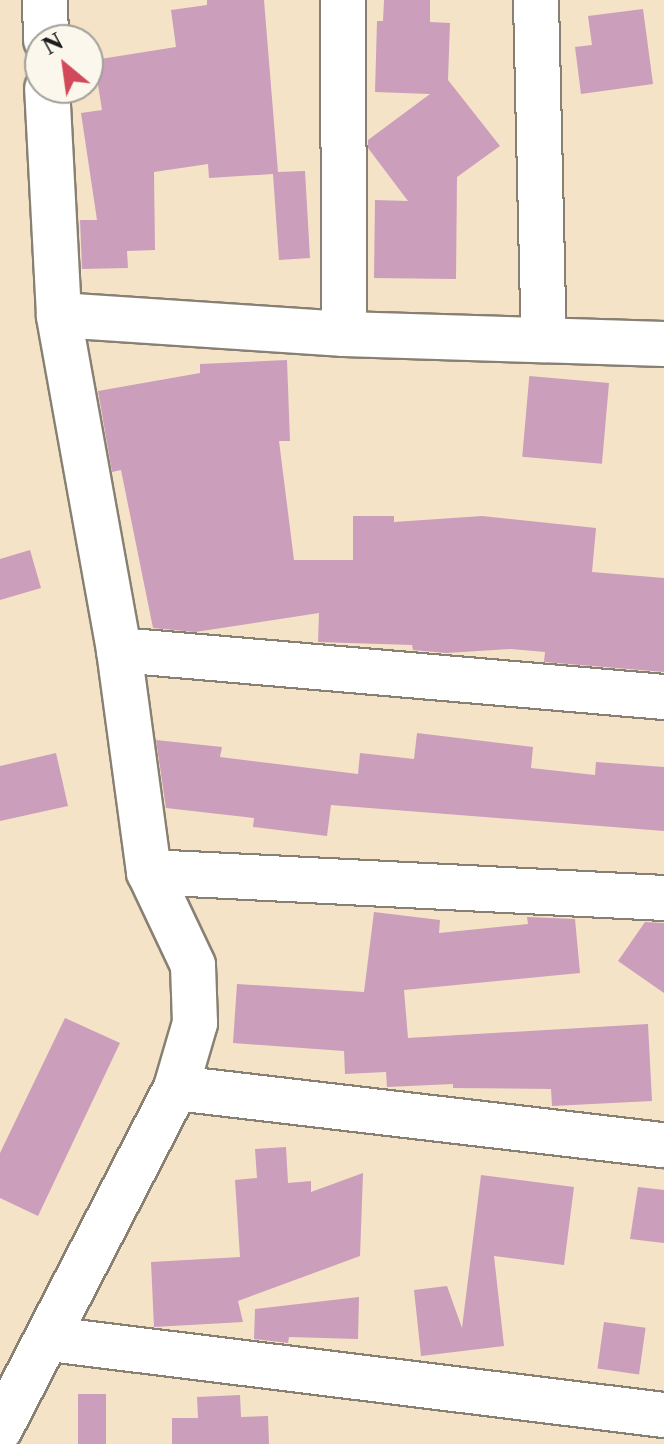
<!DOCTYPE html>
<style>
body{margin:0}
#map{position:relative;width:664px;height:1444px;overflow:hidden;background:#f4e3c7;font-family:"Libre Caslon Text",serif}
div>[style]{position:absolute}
.building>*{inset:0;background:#cb9ebc;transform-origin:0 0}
.roads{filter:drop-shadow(2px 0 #888072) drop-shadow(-2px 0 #888072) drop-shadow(0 2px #888072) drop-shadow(0 -2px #888072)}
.minor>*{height:44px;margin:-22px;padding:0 22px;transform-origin:22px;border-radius:22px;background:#fff}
span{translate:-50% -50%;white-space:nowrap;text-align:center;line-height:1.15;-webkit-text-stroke:6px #fbf7ec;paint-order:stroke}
.north{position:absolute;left:24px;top:24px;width:80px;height:80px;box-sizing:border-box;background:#fbf7ec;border:2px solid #a29f99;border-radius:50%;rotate:331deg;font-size:22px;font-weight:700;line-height:32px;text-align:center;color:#1c1c1c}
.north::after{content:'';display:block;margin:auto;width:28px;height:36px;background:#d1495b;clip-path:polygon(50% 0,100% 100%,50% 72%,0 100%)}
</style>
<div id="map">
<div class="building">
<i style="clip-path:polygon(207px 0,264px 0,278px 172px,305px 171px,310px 258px,279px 260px,273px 174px,209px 178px,208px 164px,154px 172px,155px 250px,127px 251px,128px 268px,82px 269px,80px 220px,97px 220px,81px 113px,102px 110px,94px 60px,176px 47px,171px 10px,207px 5px)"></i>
<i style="clip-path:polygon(384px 0,430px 0,430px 22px,450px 23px,448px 80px,500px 146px,457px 177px,456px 279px,374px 278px,375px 200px,408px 201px,368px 148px,368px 140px,430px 94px,375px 92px,377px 21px,383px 21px)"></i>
<i style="clip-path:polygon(643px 9px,653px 84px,581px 94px,575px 47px,592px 45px,588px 16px)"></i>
<i style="clip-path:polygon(287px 360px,290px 441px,279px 441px,294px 560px,353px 560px,353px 516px,394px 516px,394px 522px,482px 516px,596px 528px,592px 572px,664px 578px,664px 672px,544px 662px,545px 652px,511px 649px,446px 653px,413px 650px,412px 645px,318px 642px,319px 613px,195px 632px,153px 628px,121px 470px,112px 472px,98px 391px,200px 373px,200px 364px)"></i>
<i style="left:609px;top:383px;width:81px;height:80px;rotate:95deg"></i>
<i style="clip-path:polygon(30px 550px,41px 588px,0 600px,0 559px)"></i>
<i style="clip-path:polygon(417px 733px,533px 747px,531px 768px,595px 775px,596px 762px,664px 767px,664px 831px,331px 805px,327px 836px,253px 827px,254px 818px,166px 808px,156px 740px,222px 747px,220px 757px,358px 774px,360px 753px,414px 759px)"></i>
<i style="clip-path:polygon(56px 753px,68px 806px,0 821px,0 766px)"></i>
<i style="clip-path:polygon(374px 912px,440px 920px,439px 933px,528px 924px,527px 917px,575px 919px,580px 973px,404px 990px,408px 1038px,648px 1024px,652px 1101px,552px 1106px,551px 1089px,453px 1088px,453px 1084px,387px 1087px,386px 1072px,345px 1074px,344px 1051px,233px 1043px,237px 984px,364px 992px)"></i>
<i style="clip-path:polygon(645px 922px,664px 923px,664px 993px,618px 961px)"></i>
<i style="clip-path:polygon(65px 1018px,120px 1043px,38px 1216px,0 1198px,0 1153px)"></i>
<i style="clip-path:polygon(286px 1147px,288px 1183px,311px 1181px,311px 1192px,363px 1173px,360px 1256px,238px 1301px,243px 1322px,154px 1327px,151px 1262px,240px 1257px,235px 1180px,257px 1178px,255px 1149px)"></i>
<i style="clip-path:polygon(481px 1175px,574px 1187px,564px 1265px,494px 1256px,504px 1346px,421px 1356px,414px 1290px,447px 1286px,462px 1328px)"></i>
<i style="clip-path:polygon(638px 1187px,664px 1190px,664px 1243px,630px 1239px)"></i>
<i style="clip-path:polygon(359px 1297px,358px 1339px,289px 1337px,288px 1343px,254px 1339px,255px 1309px)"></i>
<i style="left:604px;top:1322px;width:42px;height:47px;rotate:8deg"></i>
<i style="left:106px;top:1394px;width:50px;height:28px;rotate:90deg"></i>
<i style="clip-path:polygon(240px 1395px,241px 1417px,268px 1416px,269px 1444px,172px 1444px,172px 1418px,198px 1418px,197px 1397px)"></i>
</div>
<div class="roads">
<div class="minor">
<i style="left:45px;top:0;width:40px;rotate:88.6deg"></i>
<i style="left:343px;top:0;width:334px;rotate:89.8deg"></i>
<i style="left:536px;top:0;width:340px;rotate:88.7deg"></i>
<i style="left:59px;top:315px;width:286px;rotate:3.8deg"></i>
<i style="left:344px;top:334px;width:320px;rotate:1.8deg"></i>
<i style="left:119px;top:650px;width:547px;rotate:4.93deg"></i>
<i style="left:149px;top:872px;width:516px;rotate:2.89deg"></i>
<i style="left:176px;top:1088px;width:491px;rotate:6.7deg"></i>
<i style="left:50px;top:1339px;width:619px;rotate:7.06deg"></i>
<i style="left:0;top:1429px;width:384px;rotate:-62.7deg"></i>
<i style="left:176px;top:1088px;width:68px;rotate:-73.7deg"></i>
<i style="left:195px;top:1023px;width:58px;rotate:-92deg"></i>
<i style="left:193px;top:965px;width:103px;rotate:-115.3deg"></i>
<i style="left:149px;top:872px;width:224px;rotate:-97.7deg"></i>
<i style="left:119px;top:650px;width:340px;rotate:-100.2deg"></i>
<i style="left:59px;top:315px;width:227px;rotate:-93deg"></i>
</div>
</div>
<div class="north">N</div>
</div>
